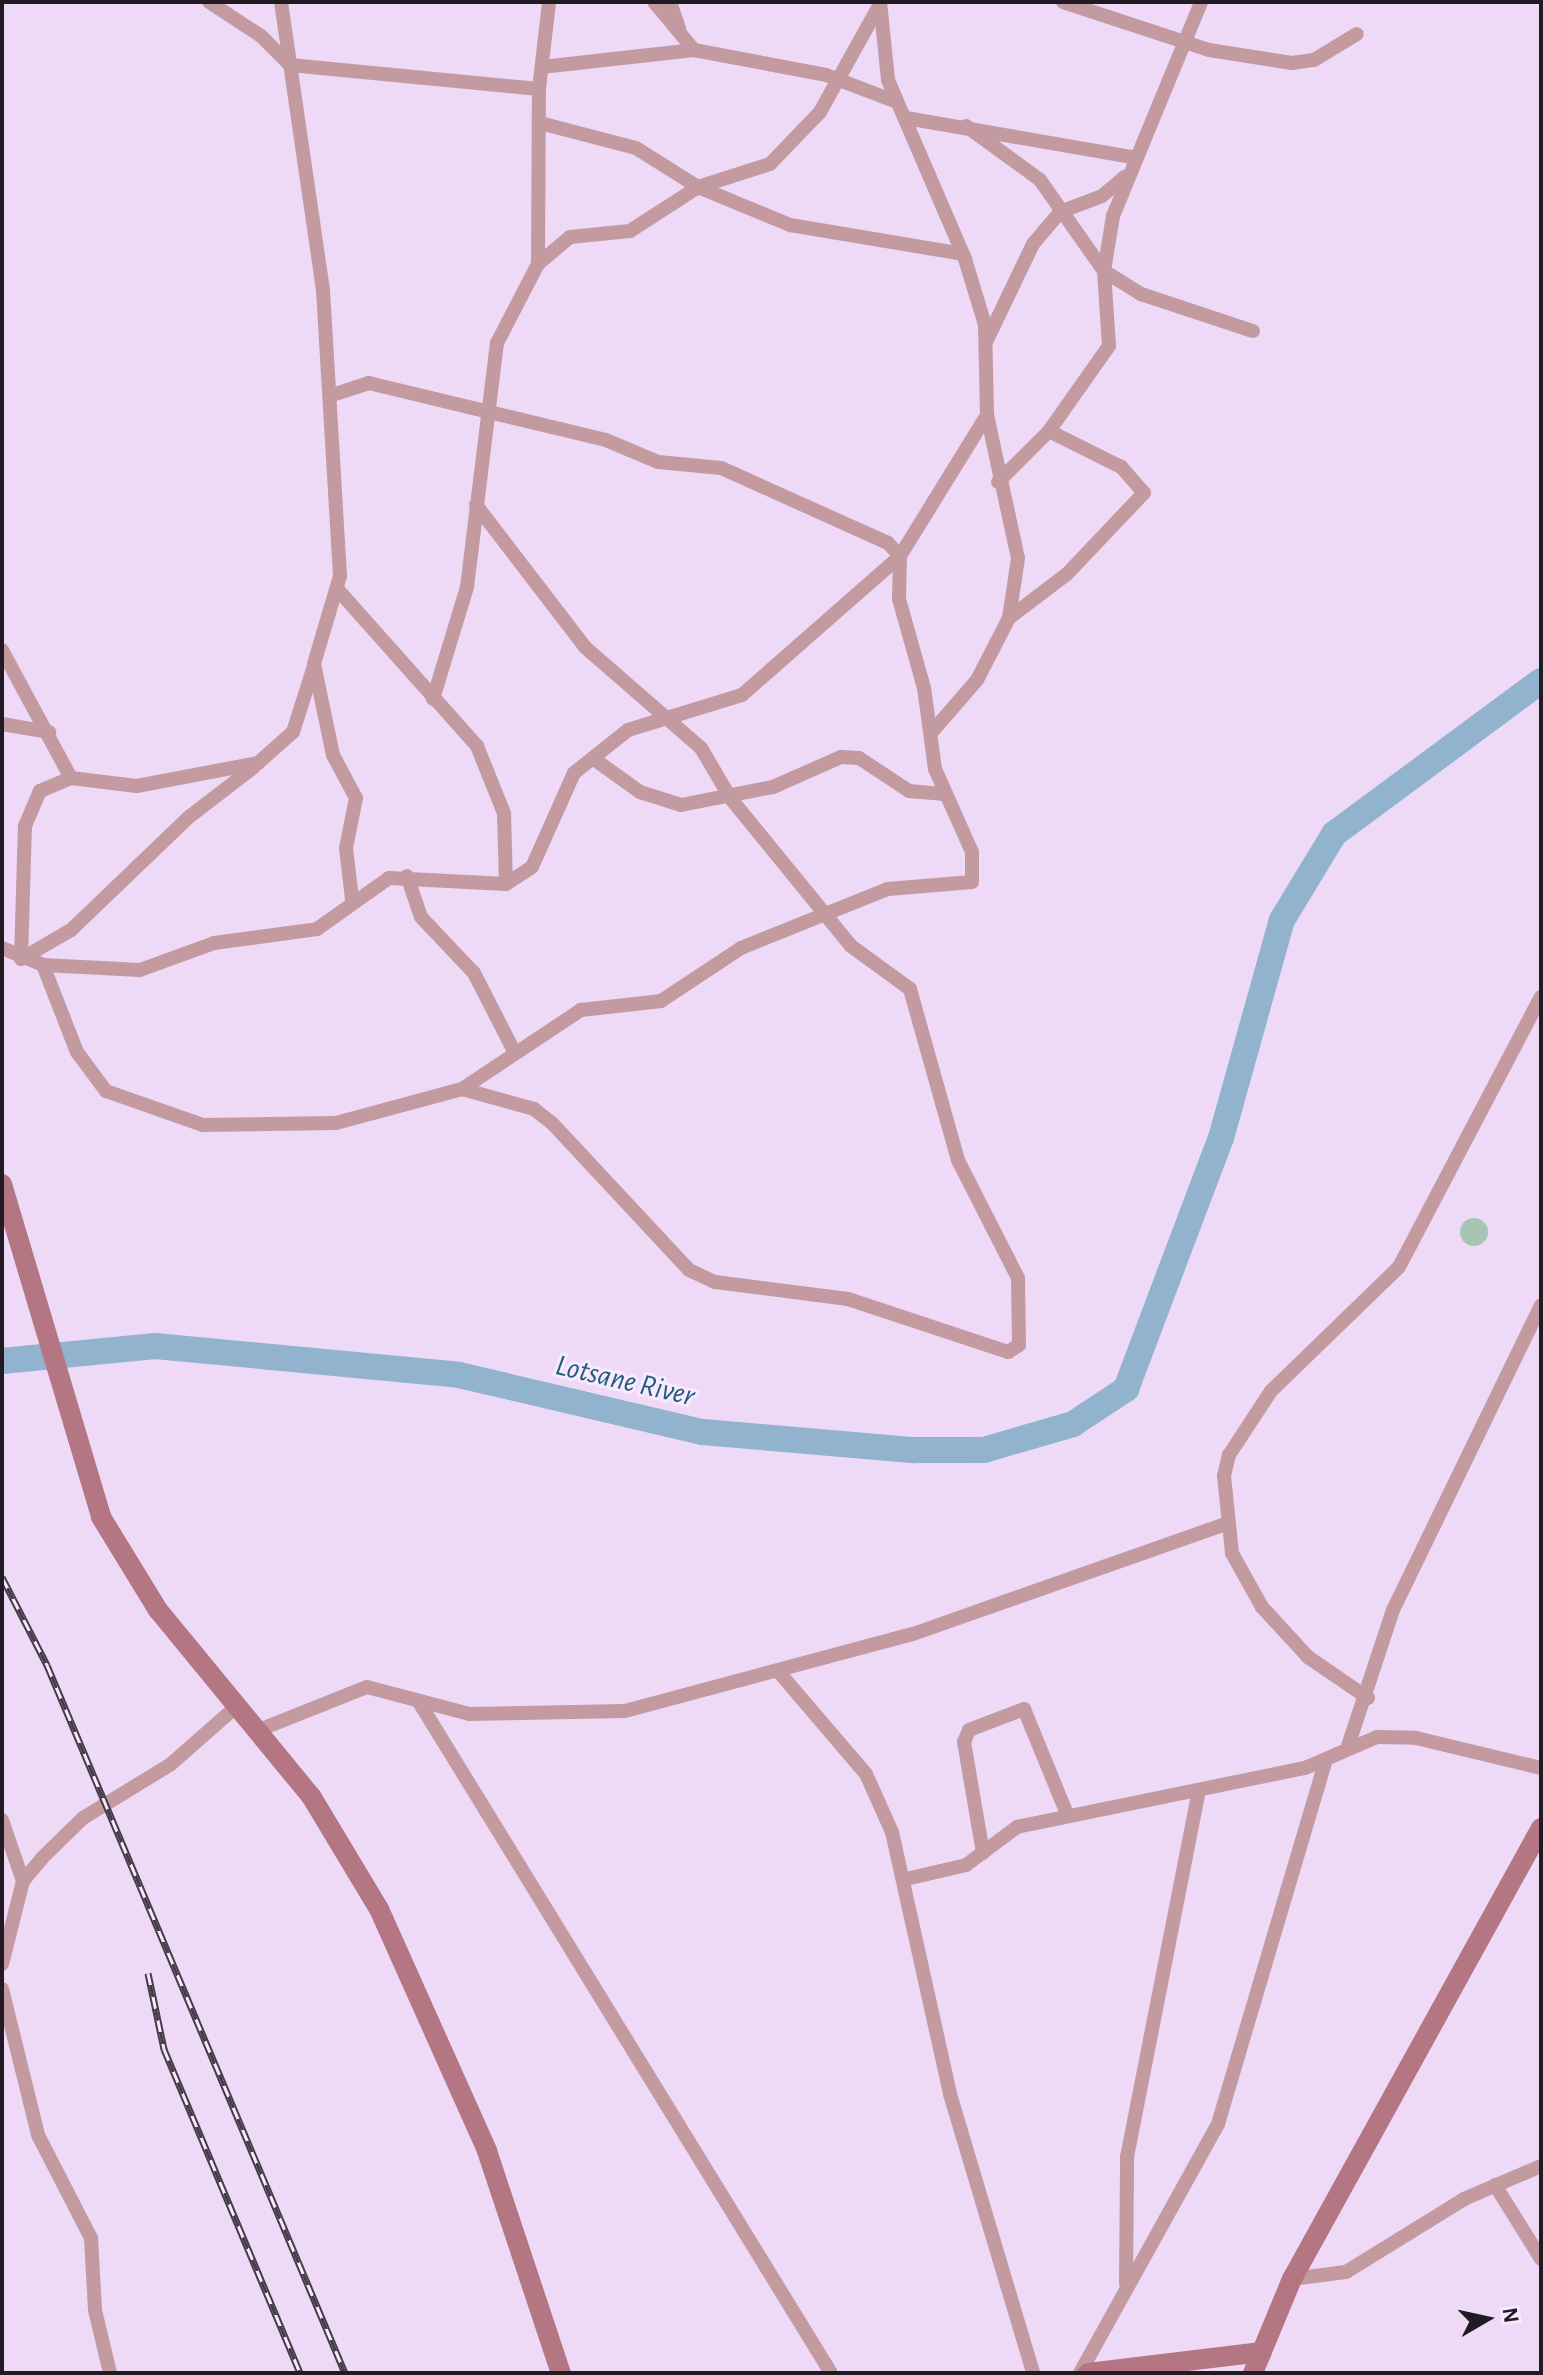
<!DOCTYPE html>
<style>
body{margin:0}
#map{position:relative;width:1543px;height:2375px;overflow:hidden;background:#eed9f7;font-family:"Alegreya Sans",sans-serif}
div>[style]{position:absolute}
.green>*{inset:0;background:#a7c5b3}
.round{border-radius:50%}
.river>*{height:26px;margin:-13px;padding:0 13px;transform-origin:13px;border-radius:13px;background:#91b3ce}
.street>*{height:14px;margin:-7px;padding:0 7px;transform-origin:7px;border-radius:7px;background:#c49aa1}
.secondary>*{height:20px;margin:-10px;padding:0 10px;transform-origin:10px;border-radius:10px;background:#b37682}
.rail>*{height:7px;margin-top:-3.5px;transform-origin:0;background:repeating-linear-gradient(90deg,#f7eafc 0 12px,#453b49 0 24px);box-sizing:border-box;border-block:2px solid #453b49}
span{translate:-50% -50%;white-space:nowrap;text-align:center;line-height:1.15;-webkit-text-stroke:6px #f7eafc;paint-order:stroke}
.water-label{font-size:30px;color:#235a80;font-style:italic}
.frame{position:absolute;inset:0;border:4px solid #211924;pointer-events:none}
.north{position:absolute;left:1447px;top:2279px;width:80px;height:80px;-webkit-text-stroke:6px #f7eafc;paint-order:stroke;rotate:81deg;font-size:22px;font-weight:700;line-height:32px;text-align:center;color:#211924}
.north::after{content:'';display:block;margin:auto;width:28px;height:36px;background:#211924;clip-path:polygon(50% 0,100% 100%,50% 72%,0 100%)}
</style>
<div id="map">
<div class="green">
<i class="round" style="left:1460px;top:1218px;width:28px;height:28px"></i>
</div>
<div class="river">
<i style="left:2px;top:1361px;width:154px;rotate:-5.6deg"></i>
<i style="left:155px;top:1346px;width:305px;rotate:5.4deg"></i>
<i style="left:459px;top:1375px;width:250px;rotate:13.2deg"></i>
<i style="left:702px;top:1432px;width:213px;rotate:4.9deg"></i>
<i style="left:914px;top:1450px;width:70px"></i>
<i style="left:984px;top:1450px;width:93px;rotate:-16.3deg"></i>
<i style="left:1073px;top:1424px;width:64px;rotate:-33.4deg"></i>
<i style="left:1126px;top:1389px;width:268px;rotate:-69.3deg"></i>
<i style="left:1221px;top:1138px;width:226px;rotate:-74.4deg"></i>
<i style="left:1282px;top:920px;width:100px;rotate:-58.8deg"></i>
<i style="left:1334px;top:834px;width:257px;rotate:-36.5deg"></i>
</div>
<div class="street">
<i style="left:209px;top:2px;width:62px;rotate:33.2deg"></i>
<i style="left:261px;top:36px;width:41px;rotate:45deg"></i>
<i style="left:290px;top:65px;width:250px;rotate:5.5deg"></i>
<i style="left:281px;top:2px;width:291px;rotate:81.7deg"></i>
<i style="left:323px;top:290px;width:287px;rotate:86.6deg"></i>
<i style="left:340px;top:576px;width:92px;rotate:106.5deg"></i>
<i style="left:314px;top:664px;width:93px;rotate:78.2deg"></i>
<i style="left:333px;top:755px;width:49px;rotate:61.9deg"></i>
<i style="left:356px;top:798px;width:51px;rotate:101.3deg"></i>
<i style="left:346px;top:848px;width:51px;rotate:83.3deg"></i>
<i style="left:654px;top:2px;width:62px;rotate:50.2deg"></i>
<i style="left:670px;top:2px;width:28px;rotate:71deg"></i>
<i style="left:880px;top:2px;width:78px;rotate:84.1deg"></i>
<i style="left:888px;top:80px;width:195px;rotate:66.7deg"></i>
<i style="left:965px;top:259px;width:69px;rotate:73.1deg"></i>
<i style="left:985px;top:325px;width:90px;rotate:88.7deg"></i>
<i style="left:987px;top:415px;width:146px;rotate:77.8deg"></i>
<i style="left:1018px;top:558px;width:61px;rotate:98.5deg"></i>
<i style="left:1009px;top:618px;width:70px;rotate:117.3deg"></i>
<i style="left:977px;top:680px;width:70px;rotate:131deg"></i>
<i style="left:1063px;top:2px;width:154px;rotate:18.2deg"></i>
<i style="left:1209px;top:50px;width:84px;rotate:8.9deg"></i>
<i style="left:1292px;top:63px;width:22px;rotate:-8deg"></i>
<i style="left:1314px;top:60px;width:50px;rotate:-31.2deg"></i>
<i style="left:542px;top:67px;width:153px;rotate:-6.4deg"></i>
<i style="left:694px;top:50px;width:134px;rotate:10.7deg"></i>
<i style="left:826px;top:75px;width:76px;rotate:20.8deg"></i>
<i style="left:906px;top:118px;width:234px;rotate:9.8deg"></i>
<i style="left:540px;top:123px;width:99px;rotate:14.6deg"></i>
<i style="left:636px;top:148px;width:73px;rotate:32.2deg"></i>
<i style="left:698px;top:187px;width:100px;rotate:22.4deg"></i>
<i style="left:790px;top:225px;width:175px;rotate:9.5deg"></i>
<i style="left:966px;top:126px;width:92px;rotate:36.1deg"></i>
<i style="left:1040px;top:180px;width:111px;rotate:54.9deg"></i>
<i style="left:1104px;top:271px;width:44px;rotate:31.9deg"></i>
<i style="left:1141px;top:294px;width:118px;rotate:18.3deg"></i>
<i style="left:538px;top:264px;width:42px;rotate:-40.2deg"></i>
<i style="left:570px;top:237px;width:60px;rotate:-5.7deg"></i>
<i style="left:630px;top:231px;width:81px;rotate:-32.9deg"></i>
<i style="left:698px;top:187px;width:76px;rotate:-17.7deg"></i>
<i style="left:770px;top:164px;width:72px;rotate:-46.1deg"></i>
<i style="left:820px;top:112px;width:124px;rotate:-60.9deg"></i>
<i style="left:987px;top:340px;width:106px;rotate:-64.4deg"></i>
<i style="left:1033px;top:244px;width:42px;rotate:-49.8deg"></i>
<i style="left:1060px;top:212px;width:45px;rotate:-20.9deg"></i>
<i style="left:1102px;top:196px;width:30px;rotate:-40deg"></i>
<i style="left:998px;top:482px;width:72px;rotate:-45deg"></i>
<i style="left:1049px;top:431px;width:104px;rotate:-54.8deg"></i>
<i style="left:1109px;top:346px;width:75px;rotate:-93.8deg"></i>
<i style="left:1104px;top:271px;width:56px;rotate:-80.7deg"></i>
<i style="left:1113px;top:216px;width:231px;rotate:-67.6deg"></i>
<i style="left:339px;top:591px;width:208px;rotate:48.3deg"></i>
<i style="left:477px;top:746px;width:72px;rotate:68.1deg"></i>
<i style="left:504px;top:813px;width:71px;rotate:88.4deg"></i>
<i style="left:1009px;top:618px;width:73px;rotate:-37.2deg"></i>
<i style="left:1067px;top:574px;width:112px;rotate:-46.5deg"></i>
<i style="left:1144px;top:493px;width:35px;rotate:-131deg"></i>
<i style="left:1121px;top:467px;width:80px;rotate:-153.4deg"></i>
<i style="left:2px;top:650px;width:145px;rotate:61.7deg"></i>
<i style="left:433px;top:699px;width:117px;rotate:-73.1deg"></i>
<i style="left:467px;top:587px;width:246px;rotate:-83deg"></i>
<i style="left:497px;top:343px;width:89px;rotate:-62.6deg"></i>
<i style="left:538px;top:264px;width:175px;rotate:-89.7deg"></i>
<i style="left:539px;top:89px;width:88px;rotate:-83.4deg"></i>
<i style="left:2px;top:724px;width:48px;rotate:9.7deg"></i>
<i style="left:594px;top:759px;width:57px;rotate:35.7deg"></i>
<i style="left:640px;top:792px;width:43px;rotate:17.6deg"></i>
<i style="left:681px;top:805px;width:94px;rotate:-11.1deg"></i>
<i style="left:773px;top:787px;width:74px;rotate:-23.8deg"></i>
<i style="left:841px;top:757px;width:18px;rotate:3deg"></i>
<i style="left:859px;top:758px;width:60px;rotate:33.4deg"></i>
<i style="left:909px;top:791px;width:36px;rotate:5deg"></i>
<i style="left:407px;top:876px;width:43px;rotate:71.1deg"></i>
<i style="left:421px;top:917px;width:77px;rotate:46.6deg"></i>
<i style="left:474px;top:973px;width:88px;rotate:62.9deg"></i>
<i style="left:2px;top:948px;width:44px;rotate:22.5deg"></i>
<i style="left:43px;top:965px;width:97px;rotate:3deg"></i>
<i style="left:140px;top:970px;width:79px;rotate:-20deg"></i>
<i style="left:214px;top:943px;width:104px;rotate:-7.7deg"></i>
<i style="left:317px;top:929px;width:88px;rotate:-35.3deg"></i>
<i style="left:389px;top:878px;width:117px;rotate:2.9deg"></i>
<i style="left:506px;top:884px;width:31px;rotate:-33deg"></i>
<i style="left:532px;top:867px;width:103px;rotate:-65.9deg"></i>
<i style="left:574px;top:773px;width:69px;rotate:-38.5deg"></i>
<i style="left:628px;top:730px;width:119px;rotate:-17.1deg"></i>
<i style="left:742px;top:695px;width:210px;rotate:-41.3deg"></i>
<i style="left:900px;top:556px;width:166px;rotate:-58.3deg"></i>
<i style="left:21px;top:959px;width:133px;rotate:-88.3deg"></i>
<i style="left:25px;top:826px;width:38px;rotate:-67deg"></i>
<i style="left:40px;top:791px;width:34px;rotate:-23deg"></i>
<i style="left:71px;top:778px;width:66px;rotate:6.9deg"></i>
<i style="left:137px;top:786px;width:123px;rotate:-10.8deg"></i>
<i style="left:258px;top:763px;width:47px;rotate:-41.5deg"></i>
<i style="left:293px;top:732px;width:66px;rotate:-72.4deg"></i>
<i style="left:21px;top:959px;width:58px;rotate:-30.1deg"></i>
<i style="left:71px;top:930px;width:163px;rotate:-43.8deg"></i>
<i style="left:189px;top:817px;width:82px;rotate:-37.6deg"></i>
<i style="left:43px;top:965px;width:93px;rotate:68.7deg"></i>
<i style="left:77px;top:1052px;width:49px;rotate:53.4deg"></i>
<i style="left:106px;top:1091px;width:103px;rotate:19.3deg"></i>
<i style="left:203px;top:1125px;width:133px;rotate:-0.9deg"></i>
<i style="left:336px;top:1123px;width:131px;rotate:-15.1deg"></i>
<i style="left:462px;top:1089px;width:143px;rotate:-33.6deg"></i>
<i style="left:581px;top:1010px;width:81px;rotate:-6.4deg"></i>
<i style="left:661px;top:1001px;width:96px;rotate:-33.5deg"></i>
<i style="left:741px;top:948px;width:158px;rotate:-21.9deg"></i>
<i style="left:888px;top:889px;width:84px;rotate:-4.8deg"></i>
<i style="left:972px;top:882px;width:30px;rotate:-90deg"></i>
<i style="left:972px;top:852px;width:91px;rotate:-114deg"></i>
<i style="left:935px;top:769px;width:82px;rotate:-97.7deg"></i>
<i style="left:924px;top:688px;width:92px;rotate:-105.7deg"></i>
<i style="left:899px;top:599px;width:43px;rotate:-88.7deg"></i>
<i style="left:900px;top:556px;width:18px;rotate:-133deg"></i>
<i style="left:888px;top:543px;width:183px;rotate:-155.8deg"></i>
<i style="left:721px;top:468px;width:63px;rotate:-174.6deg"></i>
<i style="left:658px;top:462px;width:56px;rotate:-157.1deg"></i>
<i style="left:606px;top:440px;width:244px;rotate:-166.5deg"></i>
<i style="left:369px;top:383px;width:40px;rotate:162deg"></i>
<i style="left:462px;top:1089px;width:75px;rotate:15.5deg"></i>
<i style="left:534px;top:1109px;width:23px;rotate:38deg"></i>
<i style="left:552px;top:1123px;width:201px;rotate:47deg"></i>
<i style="left:689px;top:1270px;width:29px;rotate:25deg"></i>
<i style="left:715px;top:1282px;width:134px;rotate:7.3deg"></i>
<i style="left:848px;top:1299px;width:169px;rotate:18.3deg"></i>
<i style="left:1008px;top:1352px;width:13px;rotate:-32deg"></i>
<i style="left:1019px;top:1345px;width:67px;rotate:-90.9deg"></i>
<i style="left:1018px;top:1278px;width:132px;rotate:-117deg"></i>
<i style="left:958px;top:1160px;width:178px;rotate:-105.7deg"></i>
<i style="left:910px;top:989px;width:73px;rotate:-143.9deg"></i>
<i style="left:851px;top:946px;width:190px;rotate:-129.2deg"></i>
<i style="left:731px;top:799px;width:59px;rotate:-120.5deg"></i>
<i style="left:701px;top:748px;width:154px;rotate:-139deg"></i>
<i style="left:585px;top:647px;width:179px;rotate:-127.5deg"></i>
<i style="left:778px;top:1671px;width:135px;rotate:49.5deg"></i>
<i style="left:866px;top:1774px;width:64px;rotate:65.9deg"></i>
<i style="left:892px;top:1832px;width:268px;rotate:77.5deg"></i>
<i style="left:950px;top:2094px;width:291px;rotate:73.4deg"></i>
<i style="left:1368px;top:1698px;width:73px;rotate:-145.7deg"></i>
<i style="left:1308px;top:1657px;width:68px;rotate:-132.6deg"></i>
<i style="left:1262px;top:1607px;width:62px;rotate:-119.1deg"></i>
<i style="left:1232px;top:1553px;width:77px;rotate:-95.9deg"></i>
<i style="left:1224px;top:1476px;width:22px;rotate:-77deg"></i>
<i style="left:1229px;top:1455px;width:77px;rotate:-56.7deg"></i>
<i style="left:1271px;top:1391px;width:178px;rotate:-44.1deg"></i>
<i style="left:1399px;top:1267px;width:305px;rotate:-62.3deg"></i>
<i style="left:419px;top:1702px;width:787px;rotate:58.45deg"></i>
<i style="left:259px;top:1730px;width:116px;rotate:-21.7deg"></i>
<i style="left:367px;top:1687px;width:106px;rotate:14.8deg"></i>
<i style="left:469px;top:1714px;width:156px;rotate:-1.1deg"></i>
<i style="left:625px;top:1711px;width:298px;rotate:-15deg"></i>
<i style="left:913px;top:1634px;width:331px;rotate:-19.4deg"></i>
<i style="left:1348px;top:1746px;width:143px;rotate:-71.7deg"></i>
<i style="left:1393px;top:1610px;width:339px;rotate:-64.1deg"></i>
<i style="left:2px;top:1820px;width:65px;rotate:71deg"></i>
<i style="left:983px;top:1853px;width:113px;rotate:-99.7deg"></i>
<i style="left:964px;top:1742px;width:13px;rotate:-67deg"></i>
<i style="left:969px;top:1730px;width:59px;rotate:-20.9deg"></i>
<i style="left:1024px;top:1709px;width:113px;rotate:67.7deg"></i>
<i style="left:906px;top:1879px;width:62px;rotate:-13.1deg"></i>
<i style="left:966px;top:1865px;width:64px;rotate:-36.7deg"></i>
<i style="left:1017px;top:1827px;width:294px;rotate:-11.6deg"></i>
<i style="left:1305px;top:1768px;width:78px;rotate:-23.3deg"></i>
<i style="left:1377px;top:1737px;width:39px;rotate:1deg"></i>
<i style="left:1416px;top:1738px;width:129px;rotate:13.5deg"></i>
<i style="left:2px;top:1964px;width:86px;rotate:-75.8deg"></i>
<i style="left:23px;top:1881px;width:30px;rotate:-50deg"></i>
<i style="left:42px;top:1858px;width:57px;rotate:-44.3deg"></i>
<i style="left:83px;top:1818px;width:103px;rotate:-31.5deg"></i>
<i style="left:171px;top:1764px;width:89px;rotate:-41.4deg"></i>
<i style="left:2px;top:1989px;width:150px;rotate:76.1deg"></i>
<i style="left:38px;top:2135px;width:116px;rotate:62.8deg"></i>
<i style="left:91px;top:2238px;width:72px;rotate:86.8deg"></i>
<i style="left:95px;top:2310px;width:65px;rotate:76.6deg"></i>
<i style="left:1495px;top:2185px;width:87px;rotate:58.1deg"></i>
<i style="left:1292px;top:2279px;width:54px;rotate:-7.4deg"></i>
<i style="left:1346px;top:2272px;width:139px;rotate:-31.7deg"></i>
<i style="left:1464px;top:2199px;width:84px;rotate:-23.2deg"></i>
<i style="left:1126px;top:2283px;width:126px;rotate:-89.5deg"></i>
<i style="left:1127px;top:2157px;width:374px;rotate:-78.9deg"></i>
<i style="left:1080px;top:2373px;width:285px;rotate:-61deg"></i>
<i style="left:1218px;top:2124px;width:377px;rotate:-73.5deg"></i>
</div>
<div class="secondary">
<i style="left:2px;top:1184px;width:347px;rotate:73.4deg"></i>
<i style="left:101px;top:1517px;width:109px;rotate:58.5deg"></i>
<i style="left:158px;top:1610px;width:241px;rotate:50.6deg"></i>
<i style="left:311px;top:1796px;width:132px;rotate:59deg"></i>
<i style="left:379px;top:1909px;width:265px;rotate:65.9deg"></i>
<i style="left:487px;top:2151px;width:234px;rotate:71.6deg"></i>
<i style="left:1088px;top:2373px;width:175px;rotate:-6.9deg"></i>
<i style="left:1253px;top:2373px;width:102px;rotate:-67.5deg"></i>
<i style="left:1292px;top:2279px;width:515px;rotate:-61.1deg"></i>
</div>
<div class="rail">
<i style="left:2px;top:1577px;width:99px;rotate:62.9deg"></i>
<i style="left:47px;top:1665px;width:768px;rotate:67.17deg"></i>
<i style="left:148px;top:1973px;width:78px;rotate:78.1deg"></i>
<i style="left:164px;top:2049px;width:351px;rotate:67.2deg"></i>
</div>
<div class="water-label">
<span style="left:625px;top:1381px;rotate:13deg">Lotsane River</span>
</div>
<div class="frame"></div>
<div class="north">N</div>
</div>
